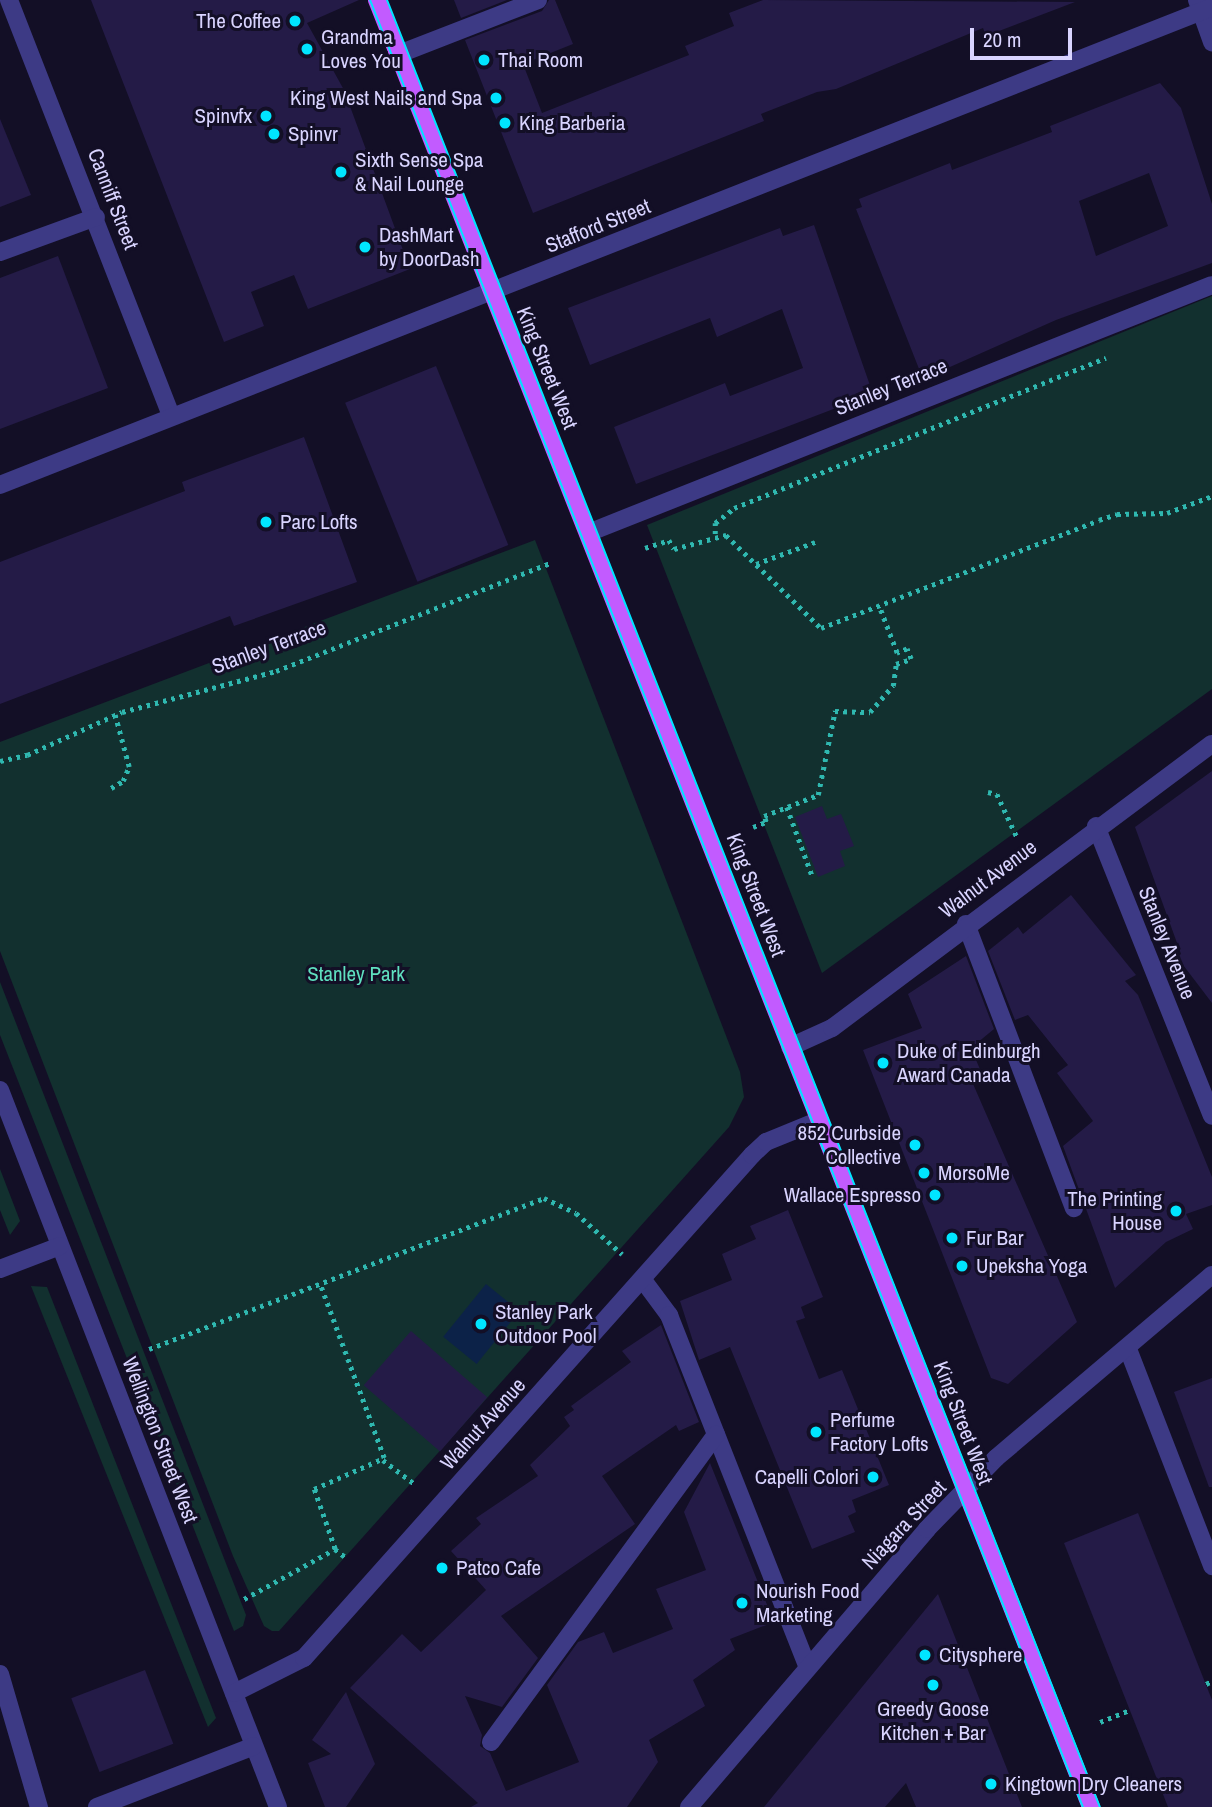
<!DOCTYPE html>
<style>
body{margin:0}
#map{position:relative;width:1212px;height:1807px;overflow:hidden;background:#130f26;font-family:"Archivo Narrow",sans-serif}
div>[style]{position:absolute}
.green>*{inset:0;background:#12302f}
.water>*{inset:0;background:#0c2248;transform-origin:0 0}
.building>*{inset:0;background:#241b47;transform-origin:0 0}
.path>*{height:4.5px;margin-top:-2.25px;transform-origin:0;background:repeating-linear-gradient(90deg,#2fb8b0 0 3.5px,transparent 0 8.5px)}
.minor>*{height:18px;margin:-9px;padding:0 9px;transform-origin:9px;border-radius:9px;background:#3d3a85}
.major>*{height:18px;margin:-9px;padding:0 9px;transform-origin:9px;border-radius:9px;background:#c25bff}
.tram>*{height:2px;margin:-1px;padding:0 1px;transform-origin:1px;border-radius:1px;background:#00e5ff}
.dots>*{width:19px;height:19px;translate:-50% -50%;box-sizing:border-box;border:4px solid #130f26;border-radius:50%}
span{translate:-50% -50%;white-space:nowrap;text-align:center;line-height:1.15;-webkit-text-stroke:6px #130f26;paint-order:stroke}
.poi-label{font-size:21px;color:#d9d4ff}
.right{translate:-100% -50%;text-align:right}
.left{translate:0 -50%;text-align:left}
.street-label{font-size:21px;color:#d9d4ff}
.park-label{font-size:21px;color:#5fe0c0}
.scale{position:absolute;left:970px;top:28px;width:102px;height:32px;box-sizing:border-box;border:4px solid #d9d4ff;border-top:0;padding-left:9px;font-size:21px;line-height:24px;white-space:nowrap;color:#d9d4ff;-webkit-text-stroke:5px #130f26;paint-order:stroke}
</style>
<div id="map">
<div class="green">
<i style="clip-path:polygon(1212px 296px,1212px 689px,822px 973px,647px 525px)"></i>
<i style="clip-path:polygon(535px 540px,740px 1072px,744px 1097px,729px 1127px,279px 1631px,272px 1631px,264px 1626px,233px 1556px,0 951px,0 742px)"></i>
<i style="clip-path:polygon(0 982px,246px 1615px,243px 1626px,234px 1631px,0 1035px)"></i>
<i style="clip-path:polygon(0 1169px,20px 1221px,10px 1235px,0 1210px)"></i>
<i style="clip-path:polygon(31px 1286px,47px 1287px,216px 1718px,208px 1727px)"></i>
</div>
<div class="water">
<i style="left:486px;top:1284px;width:43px;height:68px;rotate:39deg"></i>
</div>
<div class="building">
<i style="clip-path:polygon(91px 0,359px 0,307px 23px,344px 90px,410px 269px,308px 309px,294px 275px,251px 292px,264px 326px,224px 342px)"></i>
<i style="clip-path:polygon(454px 0,507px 0,461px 18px)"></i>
<i style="clip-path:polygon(549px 0,555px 0,573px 44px,523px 64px,542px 113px,689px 55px,685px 46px,734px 26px,729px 13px,763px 0,1075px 2px,986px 36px,983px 28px,836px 89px,817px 92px,761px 114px,764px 121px,533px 213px,465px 40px,542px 11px)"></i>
<i style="clip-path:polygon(evenodd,1160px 83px,1181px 108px,1212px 204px,1212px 263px,1056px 320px,923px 379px,856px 209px,862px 207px,859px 199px,950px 163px,952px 170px,1052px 132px,1050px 126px,1160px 83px,1149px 173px,1168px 226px,1096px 256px,1079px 201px,1149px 173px)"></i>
<i style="clip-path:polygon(0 119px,31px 195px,0 207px)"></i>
<i style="clip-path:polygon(814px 225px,873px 394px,636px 484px,614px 427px,725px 383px,730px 396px,803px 368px,782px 309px,717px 337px,710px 318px,590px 365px,568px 308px,780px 228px,783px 236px)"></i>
<i style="clip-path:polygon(58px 256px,108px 388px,0 429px,0 278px)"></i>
<i style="left:436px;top:366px;width:193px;height:98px;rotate:68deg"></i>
<i style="clip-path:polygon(304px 437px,357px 582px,234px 626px,230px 616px,0 704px,0 562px,185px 491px,182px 482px)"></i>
<i style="clip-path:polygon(1212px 771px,1212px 1003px,1177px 957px,1181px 954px,1135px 827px)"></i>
<i style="clip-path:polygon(822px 806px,827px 819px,841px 814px,854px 846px,840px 851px,845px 866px,818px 877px,795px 817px)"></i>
<i style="clip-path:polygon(1071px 895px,1136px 975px,1125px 981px,1138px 995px,1212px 1177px,1212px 1205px,1186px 1214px,1193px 1229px,1166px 1242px,1115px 1288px,1063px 1146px,1093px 1121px,1057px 1073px,1068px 1065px,1028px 1015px,1015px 1020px,988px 951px,1018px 927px,1023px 934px)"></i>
<i style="clip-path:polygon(966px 956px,994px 1029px,971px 1048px,982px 1074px,970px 1077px,1077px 1322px,1008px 1384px,991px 1378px,863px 1050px,922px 1028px,908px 994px)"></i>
<i style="clip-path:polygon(788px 1210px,823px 1297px,801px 1307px,805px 1318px,796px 1321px,819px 1379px,842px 1370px,889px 1485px,852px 1500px,856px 1512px,848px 1516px,855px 1532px,812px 1549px,730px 1347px,699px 1360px,680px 1301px,732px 1280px,722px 1254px,756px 1239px,750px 1226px)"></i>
<i style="clip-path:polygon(661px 1325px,699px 1422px,679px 1431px,676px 1425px,602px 1476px,635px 1524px,501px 1616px,538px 1658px,502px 1707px,465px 1696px,482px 1735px,480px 1746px,490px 1753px,506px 1791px,579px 1762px,547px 1685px,578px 1642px,604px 1632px,613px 1653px,673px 1629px,656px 1589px,706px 1570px,684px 1512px,710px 1463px,774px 1622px,730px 1639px,735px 1650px,693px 1680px,705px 1706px,649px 1740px,658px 1762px,627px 1807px,471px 1807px,478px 1803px,350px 1688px,402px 1634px,421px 1652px,486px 1590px,451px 1551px,481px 1524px,476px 1518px,538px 1476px,530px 1465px,570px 1426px,564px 1417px,574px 1410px,571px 1406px,631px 1362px,622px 1351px)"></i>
<i style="left:411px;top:1331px;width:101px;height:72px;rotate:41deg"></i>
<i style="clip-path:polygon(1212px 1378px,1212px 1487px,1209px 1487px,1174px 1392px)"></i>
<i style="clip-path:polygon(1138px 1513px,1212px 1700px,1212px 1807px,1168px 1807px,1064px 1543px)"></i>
<i style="clip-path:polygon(938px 1594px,1022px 1807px,916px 1807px,906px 1783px,885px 1807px,764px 1807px)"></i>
<i style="left:145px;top:1670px;width:79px;height:79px;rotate:69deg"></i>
<i style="clip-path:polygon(346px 1692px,375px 1764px,346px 1807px,325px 1807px,308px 1763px,331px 1754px,312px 1740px)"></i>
</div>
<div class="path">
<i style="left:715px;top:534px;width:11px;rotate:-90deg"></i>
<i style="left:715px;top:523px;width:24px;rotate:-38deg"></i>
<i style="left:734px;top:508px;width:401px;rotate:-22deg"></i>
<i style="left:645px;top:548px;width:25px;rotate:-18deg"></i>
<i style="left:669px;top:540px;width:10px;rotate:61deg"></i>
<i style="left:674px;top:549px;width:54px;rotate:-15.1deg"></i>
<i style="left:726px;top:535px;width:133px;rotate:44.4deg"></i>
<i style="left:821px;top:628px;width:298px;rotate:-21.2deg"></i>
<i style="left:1099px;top:520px;width:19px;rotate:-18deg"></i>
<i style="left:1117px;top:514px;width:50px;rotate:-1.1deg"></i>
<i style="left:1167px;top:513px;width:48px;rotate:-20.7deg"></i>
<i style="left:756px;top:564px;width:63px;rotate:-20.4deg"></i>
<i style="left:0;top:761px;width:28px;rotate:-13deg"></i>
<i style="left:27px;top:755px;width:104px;rotate:-24.4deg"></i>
<i style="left:122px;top:712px;width:159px;rotate:-14.9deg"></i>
<i style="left:276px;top:671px;width:295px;rotate:-21.5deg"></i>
<i style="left:111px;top:788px;width:14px;rotate:-30deg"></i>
<i style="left:123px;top:781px;width:15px;rotate:-67deg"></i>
<i style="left:129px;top:767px;width:54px;rotate:-105.1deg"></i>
<i style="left:988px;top:792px;width:9px;rotate:13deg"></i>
<i style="left:997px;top:794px;width:47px;rotate:65.1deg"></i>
<i style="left:787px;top:807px;width:76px;rotate:69.9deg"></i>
<i style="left:753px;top:827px;width:14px;rotate:-21deg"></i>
<i style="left:766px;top:822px;width:6px;rotate:-108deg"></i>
<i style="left:764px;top:816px;width:58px;rotate:-21.3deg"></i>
<i style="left:818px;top:795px;width:86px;rotate:-78.6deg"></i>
<i style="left:835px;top:711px;width:35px;rotate:2deg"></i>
<i style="left:870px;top:712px;width:35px;rotate:-49deg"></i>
<i style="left:893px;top:686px;width:22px;rotate:-82deg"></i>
<i style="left:896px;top:664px;width:16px;rotate:-18deg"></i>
<i style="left:911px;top:659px;width:11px;rotate:-112deg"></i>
<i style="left:907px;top:649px;width:11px;rotate:158deg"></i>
<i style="left:897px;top:653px;width:50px;rotate:-111deg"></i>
<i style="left:149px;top:1349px;width:423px;rotate:-20.9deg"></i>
<i style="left:544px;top:1198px;width:35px;rotate:25deg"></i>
<i style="left:576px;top:1213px;width:62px;rotate:41.7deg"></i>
<i style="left:383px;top:1460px;width:39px;rotate:37deg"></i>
<i style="left:335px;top:1549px;width:16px;rotate:38deg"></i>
<i style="left:244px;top:1599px;width:104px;rotate:-28.8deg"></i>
<i style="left:335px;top:1549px;width:64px;rotate:-109.3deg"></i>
<i style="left:314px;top:1489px;width:77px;rotate:-23.9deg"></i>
<i style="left:384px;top:1458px;width:185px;rotate:-110.2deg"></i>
<i style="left:1206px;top:1684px;width:7px;rotate:-27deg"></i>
<i style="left:1100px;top:1722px;width:32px;rotate:-22deg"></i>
</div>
<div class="minor">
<i style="left:9px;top:0;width:446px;rotate:68.7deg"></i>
<i style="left:1197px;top:0;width:45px;rotate:70.3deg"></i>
<i style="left:399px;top:54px;width:149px;rotate:-21.2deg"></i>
<i style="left:0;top:252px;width:102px;rotate:-20deg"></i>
<i style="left:0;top:485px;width:1303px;rotate:-21.52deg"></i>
<i style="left:588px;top:533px;width:671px;rotate:-21.67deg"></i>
<i style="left:1096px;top:826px;width:312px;rotate:68.2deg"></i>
<i style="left:966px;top:924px;width:304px;rotate:69.2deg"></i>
<i style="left:790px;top:1047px;width:46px;rotate:-24.3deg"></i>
<i style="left:832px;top:1028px;width:474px;rotate:-36.8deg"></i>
<i style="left:0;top:1090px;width:769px;rotate:68.81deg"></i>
<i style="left:0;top:1269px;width:64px;rotate:-21deg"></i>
<i style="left:643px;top:1280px;width:44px;rotate:53.4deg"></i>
<i style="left:669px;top:1315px;width:378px;rotate:68.5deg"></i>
<i style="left:1128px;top:1349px;width:233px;rotate:68.8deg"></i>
<i style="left:0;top:1674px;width:139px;rotate:73.7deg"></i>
<i style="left:234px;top:1693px;width:78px;rotate:-26.6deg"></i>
<i style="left:304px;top:1658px;width:674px;rotate:-48.31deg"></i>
<i style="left:752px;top:1155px;width:19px;rotate:-43deg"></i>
<i style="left:766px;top:1142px;width:58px;rotate:-22.2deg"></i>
<i style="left:491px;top:1742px;width:381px;rotate:-53.8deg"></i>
<i style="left:97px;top:1807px;width:168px;rotate:-21.2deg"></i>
<i style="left:689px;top:1807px;width:366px;rotate:-49.4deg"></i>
<i style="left:927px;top:1529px;width:99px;rotate:-45.8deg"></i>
<i style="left:996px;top:1458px;width:283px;rotate:-40.3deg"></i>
</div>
<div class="major">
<i style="left:377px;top:0;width:1943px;rotate:68.44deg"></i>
</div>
<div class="tram">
<i style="left:370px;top:0;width:1943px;rotate:68.47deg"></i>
<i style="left:387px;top:0;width:1943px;rotate:68.47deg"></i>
</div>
<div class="dots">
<i style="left:295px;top:21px;background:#00e5ff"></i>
<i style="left:307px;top:49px;background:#00e5ff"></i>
<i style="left:484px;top:60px;background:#00e5ff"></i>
<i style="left:496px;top:98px;background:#00e5ff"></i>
<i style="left:266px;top:116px;background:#00e5ff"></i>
<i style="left:505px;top:123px;background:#00e5ff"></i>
<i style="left:274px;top:134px;background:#00e5ff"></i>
<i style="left:341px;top:172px;background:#00e5ff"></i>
<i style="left:365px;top:247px;background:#00e5ff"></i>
<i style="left:266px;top:522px;background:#00e5ff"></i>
<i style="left:883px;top:1063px;background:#00e5ff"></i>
<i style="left:915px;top:1145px;background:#00e5ff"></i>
<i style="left:924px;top:1173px;background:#00e5ff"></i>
<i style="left:935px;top:1195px;background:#00e5ff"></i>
<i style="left:1176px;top:1211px;background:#00e5ff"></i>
<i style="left:952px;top:1238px;background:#00e5ff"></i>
<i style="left:962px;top:1266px;background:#00e5ff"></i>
<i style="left:481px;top:1324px;background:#00e5ff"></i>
<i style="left:816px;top:1432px;background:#00e5ff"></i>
<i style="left:873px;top:1477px;background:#00e5ff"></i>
<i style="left:442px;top:1568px;background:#00e5ff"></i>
<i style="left:742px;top:1603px;background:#00e5ff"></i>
<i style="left:925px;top:1655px;background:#00e5ff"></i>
<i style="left:933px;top:1685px;background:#00e5ff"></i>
<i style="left:991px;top:1784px;background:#00e5ff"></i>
</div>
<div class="poi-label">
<span class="right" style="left:281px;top:21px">The Coffee</span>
<span class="left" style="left:321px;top:49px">Grandma<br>Loves You</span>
<span class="left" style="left:498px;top:60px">Thai Room</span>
<span class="right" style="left:482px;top:98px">King West Nails and Spa</span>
<span class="right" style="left:252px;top:116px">Spinvfx</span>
<span class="left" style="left:519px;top:123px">King Barberia</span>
<span class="left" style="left:288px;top:134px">Spinvr</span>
<span class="left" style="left:355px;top:172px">Sixth Sense Spa<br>&amp; Nail Lounge</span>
<span class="left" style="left:379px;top:247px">DashMart<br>by DoorDash</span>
<span class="left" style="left:280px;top:522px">Parc Lofts</span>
<span class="left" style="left:897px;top:1063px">Duke of Edinburgh<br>Award Canada</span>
<span class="right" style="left:901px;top:1145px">852 Curbside<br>Collective</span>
<span class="left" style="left:938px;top:1173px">MorsoMe</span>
<span class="right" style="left:921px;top:1195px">Wallace Espresso</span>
<span class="right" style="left:1162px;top:1211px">The Printing<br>House</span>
<span class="left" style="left:966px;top:1238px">Fur Bar</span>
<span class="left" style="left:976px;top:1266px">Upeksha Yoga</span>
<span class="left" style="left:495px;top:1324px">Stanley Park<br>Outdoor Pool</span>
<span class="left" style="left:830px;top:1432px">Perfume<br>Factory Lofts</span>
<span class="right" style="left:859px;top:1477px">Capelli Colori</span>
<span class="left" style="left:456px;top:1568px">Patco Cafe</span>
<span class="left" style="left:756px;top:1603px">Nourish Food<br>Marketing</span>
<span class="left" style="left:939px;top:1655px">Citysphere</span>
<span style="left:933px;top:1721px">Greedy Goose<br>Kitchen + Bar</span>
<span class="left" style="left:1005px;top:1784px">Kingtown Dry Cleaners</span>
</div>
<div class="street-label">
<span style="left:113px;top:199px;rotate:69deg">Canniff Street</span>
<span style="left:598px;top:226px;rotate:-22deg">Stafford Street</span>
<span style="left:547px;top:368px;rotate:68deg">King Street West</span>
<span style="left:891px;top:387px;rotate:-22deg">Stanley Terrace</span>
<span style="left:269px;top:647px;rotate:-20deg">Stanley Terrace</span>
<span style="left:988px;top:879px;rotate:-37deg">Walnut Avenue</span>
<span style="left:756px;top:895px;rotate:69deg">King Street West</span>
<span style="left:1167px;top:943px;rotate:68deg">Stanley Avenue</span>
<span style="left:963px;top:1423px;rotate:69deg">King Street West</span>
<span style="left:483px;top:1424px;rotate:-48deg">Walnut Avenue</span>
<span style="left:160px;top:1440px;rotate:69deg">Wellington Street West</span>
<span style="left:904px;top:1525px;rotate:-47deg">Niagara Street</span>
</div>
<div class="park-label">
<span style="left:356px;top:974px">Stanley Park</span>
</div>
<div class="scale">20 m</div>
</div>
